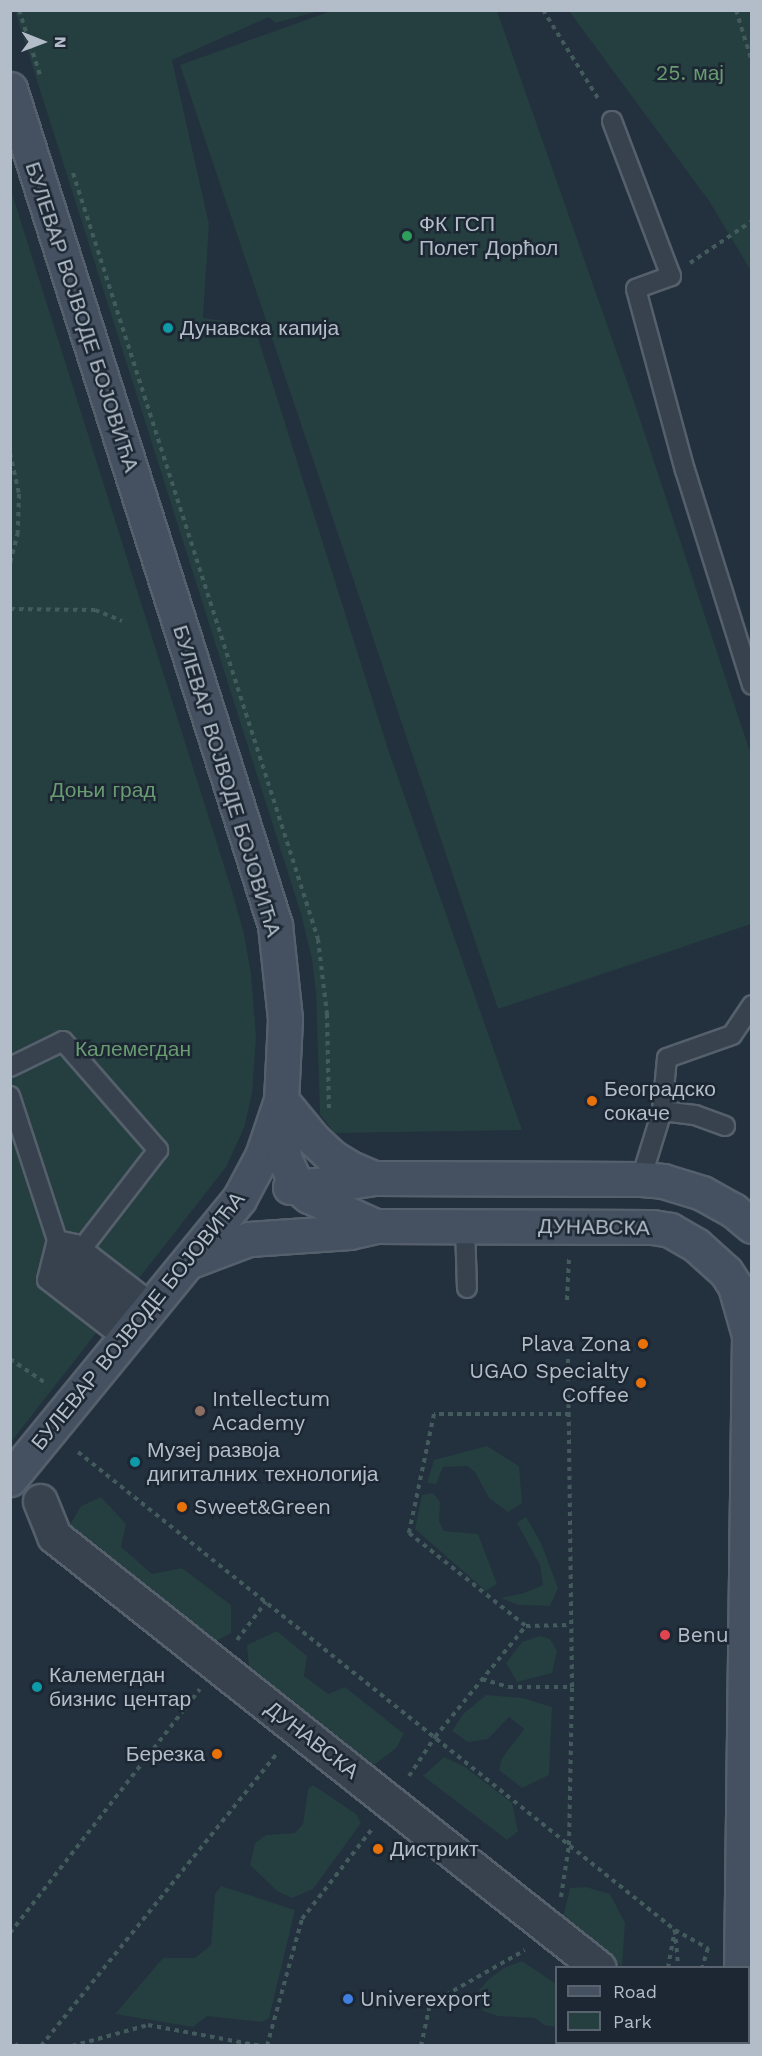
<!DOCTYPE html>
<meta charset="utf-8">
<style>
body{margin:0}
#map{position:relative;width:762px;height:2056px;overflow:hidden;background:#23303e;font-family:"Work Sans",sans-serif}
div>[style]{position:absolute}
.green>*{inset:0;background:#253e3f}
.path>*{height:4px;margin-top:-2px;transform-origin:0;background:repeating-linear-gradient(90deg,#435b5c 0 4.5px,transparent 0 9px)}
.roads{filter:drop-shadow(2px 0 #55606c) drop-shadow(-2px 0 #55606c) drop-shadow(0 2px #55606c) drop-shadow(0 -2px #55606c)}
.lane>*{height:18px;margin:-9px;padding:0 9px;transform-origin:9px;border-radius:9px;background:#37424e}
.street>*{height:33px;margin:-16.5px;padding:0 16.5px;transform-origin:16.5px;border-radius:16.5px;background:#37424e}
.secondary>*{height:33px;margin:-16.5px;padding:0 16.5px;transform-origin:16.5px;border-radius:16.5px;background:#455161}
.dots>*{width:16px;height:16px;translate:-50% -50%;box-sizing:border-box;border:3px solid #1c2733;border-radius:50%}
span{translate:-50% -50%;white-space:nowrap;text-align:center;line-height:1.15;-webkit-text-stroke:5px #1c2733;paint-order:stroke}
.park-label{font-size:21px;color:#699b71}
.poi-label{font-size:21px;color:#b3bdc9}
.left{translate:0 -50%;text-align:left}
.right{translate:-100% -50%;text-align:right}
.street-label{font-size:21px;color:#b3bdc9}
.frame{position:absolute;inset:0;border:12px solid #b3bdc9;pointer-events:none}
.legend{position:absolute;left:555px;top:1966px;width:195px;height:78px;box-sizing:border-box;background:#1c2733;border:2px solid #58636f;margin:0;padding:8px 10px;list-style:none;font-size:18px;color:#b3bdc9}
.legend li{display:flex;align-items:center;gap:12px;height:30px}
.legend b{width:30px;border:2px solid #58636f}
.north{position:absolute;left:12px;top:12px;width:60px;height:60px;-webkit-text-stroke:4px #1c2733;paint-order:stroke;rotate:91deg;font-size:16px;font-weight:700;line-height:24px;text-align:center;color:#b3bdc9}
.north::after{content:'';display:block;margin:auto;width:21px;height:27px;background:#b3bdc9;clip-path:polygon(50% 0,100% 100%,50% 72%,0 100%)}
</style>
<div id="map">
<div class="green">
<i style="clip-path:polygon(334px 10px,497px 11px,636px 407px,751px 755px,751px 924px,498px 1009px,180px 65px)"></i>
<i style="clip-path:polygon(15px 11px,319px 11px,275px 23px,269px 17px,172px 60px,209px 224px,203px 318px,254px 325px,388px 749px,522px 1130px,334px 1133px,320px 1114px,316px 994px,312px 959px,301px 914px)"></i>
<i style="clip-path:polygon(569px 11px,751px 11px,751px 271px,709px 201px)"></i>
<i style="clip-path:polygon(10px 187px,232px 891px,244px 934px,251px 974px,256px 1037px,252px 1094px,244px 1128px,226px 1167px,11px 1442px)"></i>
<i style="clip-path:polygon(487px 1446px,519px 1466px,522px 1503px,508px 1512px,489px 1498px,475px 1472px,467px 1466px,443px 1467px,436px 1484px,427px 1483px,434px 1460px)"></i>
<i style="clip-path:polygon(433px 1493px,440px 1502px,439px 1521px,444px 1531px,478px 1534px,497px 1584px,486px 1591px,415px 1529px,422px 1495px)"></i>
<i style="clip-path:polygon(101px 1497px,126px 1524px,121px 1547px,152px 1574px,182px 1568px,231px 1605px,231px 1633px,212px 1643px,65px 1533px,81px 1506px)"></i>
<i style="clip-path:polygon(526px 1517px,541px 1543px,558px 1588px,550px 1606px,518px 1605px,501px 1598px,524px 1593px,543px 1585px,540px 1565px,517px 1523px)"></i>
<i style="clip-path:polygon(277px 1631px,307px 1656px,304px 1676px,328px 1694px,345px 1687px,404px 1734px,396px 1748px,374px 1765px,249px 1667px,247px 1645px)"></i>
<i style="clip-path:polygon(540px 1636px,550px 1639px,557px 1651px,552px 1673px,517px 1682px,506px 1663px,522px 1642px)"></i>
<i style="clip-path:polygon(486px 1695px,523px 1698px,552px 1707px,549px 1775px,522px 1788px,499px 1770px,502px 1758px,524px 1729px,509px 1717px,488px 1739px,468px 1742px,452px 1731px,463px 1714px)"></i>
<i style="clip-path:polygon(444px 1757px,465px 1767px,512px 1803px,518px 1831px,507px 1840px,423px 1776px)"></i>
<i style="clip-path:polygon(313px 1785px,356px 1814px,361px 1823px,313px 1889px,292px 1898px,277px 1891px,250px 1865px,255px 1843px,266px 1835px,295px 1833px,303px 1824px,308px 1789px)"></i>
<i style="clip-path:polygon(221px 1886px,295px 1910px,269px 2018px,262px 2022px,207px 2016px,193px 2027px,115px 2014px,163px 1958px,195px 1958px,211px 1945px,215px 1894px)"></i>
<i style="clip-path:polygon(586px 1887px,610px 1894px,625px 1923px,622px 1967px,562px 1922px,570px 1888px)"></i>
<i style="clip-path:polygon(522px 1961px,556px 1984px,556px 2027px,544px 2025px,535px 2018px,498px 2016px,483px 2011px,479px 1990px,489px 1979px,504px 1968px)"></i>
</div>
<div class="path">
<i style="left:19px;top:10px;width:68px;rotate:72.1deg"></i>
<i style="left:543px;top:10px;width:106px;rotate:58.1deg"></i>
<i style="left:736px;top:10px;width:54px;rotate:72.9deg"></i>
<i style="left:73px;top:173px;width:804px;rotate:72.26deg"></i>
<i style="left:318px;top:939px;width:76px;rotate:83.2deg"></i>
<i style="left:327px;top:1014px;width:94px;rotate:88.8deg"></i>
<i style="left:690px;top:263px;width:75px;rotate:-34.1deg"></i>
<i style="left:10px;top:453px;width:42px;rotate:77.6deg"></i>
<i style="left:19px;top:494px;width:38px;rotate:92deg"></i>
<i style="left:18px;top:532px;width:34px;rotate:104deg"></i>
<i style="left:10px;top:609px;width:85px;rotate:0.7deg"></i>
<i style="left:95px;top:610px;width:29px;rotate:22deg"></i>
<i style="left:567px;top:1300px;width:41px;rotate:-87.2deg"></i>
<i style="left:10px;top:1359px;width:45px;rotate:34deg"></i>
<i style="left:570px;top:1414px;width:136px;rotate:180deg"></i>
<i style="left:434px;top:1414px;width:122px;rotate:101.9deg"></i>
<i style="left:409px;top:1533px;width:149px;rotate:38.5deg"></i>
<i style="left:526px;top:1626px;width:45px;rotate:-1.3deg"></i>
<i style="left:78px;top:1452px;width:765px;rotate:38.68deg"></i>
<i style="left:675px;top:1930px;width:38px;rotate:29deg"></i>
<i style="left:708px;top:1948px;width:21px;rotate:107deg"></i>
<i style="left:237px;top:1640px;width:48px;rotate:-52.7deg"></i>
<i style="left:482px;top:1679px;width:28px;rotate:17deg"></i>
<i style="left:509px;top:1687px;width:63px"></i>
<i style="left:409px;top:1776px;width:47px;rotate:-56.3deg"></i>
<i style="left:435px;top:1737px;width:144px;rotate:-50.7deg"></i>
<i style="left:561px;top:1897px;width:53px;rotate:-81.3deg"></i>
<i style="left:569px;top:1845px;width:158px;rotate:-88.9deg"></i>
<i style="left:572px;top:1687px;width:329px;rotate:-90.7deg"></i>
<i style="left:10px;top:1933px;width:309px;rotate:-52.1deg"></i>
<i style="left:668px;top:1968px;width:39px;rotate:-80deg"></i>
<i style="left:675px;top:1930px;width:38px;rotate:85deg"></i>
<i style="left:694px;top:2042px;width:6px;rotate:45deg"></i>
<i style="left:15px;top:2044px;width:4px;rotate:34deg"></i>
<i style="left:41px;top:2046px;width:378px;rotate:-51.1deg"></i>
<i style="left:72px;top:2046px;width:79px;rotate:-15.4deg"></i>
<i style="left:148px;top:2025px;width:115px;rotate:10.5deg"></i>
<i style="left:267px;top:2046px;width:132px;rotate:-74.6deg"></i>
<i style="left:302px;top:1919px;width:114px;rotate:-52.1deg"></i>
<i style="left:421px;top:2046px;width:43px;rotate:-77.9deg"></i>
<i style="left:430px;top:2004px;width:109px;rotate:-29.6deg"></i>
<i style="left:609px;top:2046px;width:4px;rotate:-76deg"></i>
</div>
<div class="roads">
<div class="lane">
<i style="left:612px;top:121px;width:166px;rotate:69.2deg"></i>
<i style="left:671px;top:276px;width:37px;rotate:160deg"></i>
<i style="left:636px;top:289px;width:188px;rotate:74.9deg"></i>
<i style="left:685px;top:470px;width:225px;rotate:72.7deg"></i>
<i style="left:10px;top:1067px;width:59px;rotate:-26.1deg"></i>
<i style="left:63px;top:1041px;width:145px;rotate:48.9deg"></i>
<i style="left:158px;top:1150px;width:115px;rotate:127.6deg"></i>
<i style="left:10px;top:1096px;width:151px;rotate:71.9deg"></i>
<i style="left:57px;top:1240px;width:19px;rotate:58deg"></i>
<i style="left:67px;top:1256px;width:100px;rotate:37.7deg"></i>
<i style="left:662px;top:1111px;width:33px;rotate:7deg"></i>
<i style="left:695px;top:1115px;width:32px;rotate:20deg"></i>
<i style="left:641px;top:1179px;width:71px;rotate:-72.8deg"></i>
<i style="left:662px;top:1111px;width:53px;rotate:-84.6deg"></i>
<i style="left:667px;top:1058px;width:69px;rotate:-19.5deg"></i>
<i style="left:732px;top:1035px;width:36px;rotate:-56deg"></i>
<i style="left:465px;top:1226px;width:62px;rotate:88.2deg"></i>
<i style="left:57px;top:1240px;width:41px;rotate:104deg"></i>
<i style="left:47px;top:1280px;width:100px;rotate:37.7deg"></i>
<i style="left:57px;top:1240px;width:19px;rotate:12deg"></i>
<i style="left:76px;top:1244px;width:100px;rotate:37.7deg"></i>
<i style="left:57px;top:1251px;width:17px;rotate:90deg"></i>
<i style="left:57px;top:1268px;width:100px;rotate:37.7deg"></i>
</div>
<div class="street">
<i style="left:40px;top:1501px;width:38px;rotate:68deg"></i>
<i style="left:54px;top:1536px;width:695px;rotate:38.4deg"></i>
</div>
<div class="secondary">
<i style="left:10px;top:89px;width:877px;rotate:72.41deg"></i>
<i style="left:275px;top:925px;width:95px;rotate:83.9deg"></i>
<i style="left:285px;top:1019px;width:81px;rotate:92.8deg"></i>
<i style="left:281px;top:1100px;width:59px;rotate:108.7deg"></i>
<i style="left:262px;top:1156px;width:49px;rotate:118.1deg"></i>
<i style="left:239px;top:1199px;width:362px;rotate:129.3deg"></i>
<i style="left:281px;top:1100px;width:52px;rotate:50.5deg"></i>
<i style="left:314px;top:1140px;width:25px;rotate:43deg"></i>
<i style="left:332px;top:1157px;width:21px;rotate:31deg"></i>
<i style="left:350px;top:1168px;width:25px;rotate:23deg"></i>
<i style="left:281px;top:1117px;width:41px;rotate:85.8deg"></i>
<i style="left:284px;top:1158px;width:31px;rotate:65deg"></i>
<i style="left:297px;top:1186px;width:16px;rotate:40deg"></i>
<i style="left:309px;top:1196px;width:72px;rotate:24.4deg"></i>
<i style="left:375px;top:1226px;width:277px;rotate:0.2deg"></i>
<i style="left:652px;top:1227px;width:18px;rotate:9deg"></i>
<i style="left:670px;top:1230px;width:30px;rotate:30deg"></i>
<i style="left:696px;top:1245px;width:40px;rotate:42deg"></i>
<i style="left:726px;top:1272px;width:17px;rotate:57deg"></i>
<i style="left:735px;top:1286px;width:51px;rotate:74.1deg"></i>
<i style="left:749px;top:1335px;width:633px;rotate:90.72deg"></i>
<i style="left:290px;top:1187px;width:52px;rotate:-4.4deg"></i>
<i style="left:342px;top:1183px;width:31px;rotate:-9deg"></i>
<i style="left:373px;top:1178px;width:268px;rotate:0.2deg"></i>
<i style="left:641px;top:1179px;width:22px;rotate:5deg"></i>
<i style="left:663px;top:1181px;width:41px;rotate:17.1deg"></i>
<i style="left:702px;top:1193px;width:35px;rotate:29deg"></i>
<i style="left:733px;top:1210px;width:25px;rotate:40deg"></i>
<i style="left:193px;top:1260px;width:60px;rotate:-20.6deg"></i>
<i style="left:249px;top:1239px;width:101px;rotate:-4deg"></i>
<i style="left:350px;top:1232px;width:26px;rotate:-13deg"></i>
<i style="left:741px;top:2042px;width:4px;rotate:90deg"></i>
</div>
</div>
<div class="dots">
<i style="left:407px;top:236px;background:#2e9e5b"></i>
<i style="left:168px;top:328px;background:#0f9aa8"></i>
<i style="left:592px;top:1101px;background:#e8710a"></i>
<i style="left:643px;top:1344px;background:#e8710a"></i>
<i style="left:641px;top:1383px;background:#e8710a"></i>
<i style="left:200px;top:1411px;background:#8d6e63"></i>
<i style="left:135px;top:1462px;background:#0f9aa8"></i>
<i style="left:182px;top:1507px;background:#e8710a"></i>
<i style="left:665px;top:1635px;background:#e0444e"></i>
<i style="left:37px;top:1687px;background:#0f9aa8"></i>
<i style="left:217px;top:1754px;background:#e8710a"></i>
<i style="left:378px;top:1849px;background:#e8710a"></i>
<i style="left:348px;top:1999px;background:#3f7fe0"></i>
</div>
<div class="park-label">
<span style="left:690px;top:73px">25. мај</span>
<span style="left:103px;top:790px">Доњи град</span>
<span style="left:133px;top:1049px">Калемегдан</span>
</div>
<div class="poi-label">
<span class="left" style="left:419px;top:236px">ФК ГСП<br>Полет Дорћол</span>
<span class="left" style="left:180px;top:328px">Дунавска капија</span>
<span class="left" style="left:604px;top:1101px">Београдско<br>сокаче</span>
<span class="right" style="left:631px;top:1344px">Plava Zona</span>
<span class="right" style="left:629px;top:1383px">UGAO Specialty<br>Coffee</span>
<span class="left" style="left:212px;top:1411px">Intellectum<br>Academy</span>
<span class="left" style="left:147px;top:1462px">Музеј развоја<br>дигиталних технологија</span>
<span class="left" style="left:194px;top:1507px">Sweet&amp;Green</span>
<span class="left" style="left:677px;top:1635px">Benu</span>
<span class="left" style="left:49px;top:1687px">Калемегдан<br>бизнис центар</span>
<span class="right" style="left:205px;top:1754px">Березка</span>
<span class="left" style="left:390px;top:1849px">Дистрикт</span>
<span class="left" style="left:360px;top:1999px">Univerexport</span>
</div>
<div class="street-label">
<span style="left:82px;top:317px;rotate:72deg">БУЛЕВАР ВОЈВОДЕ БОЈОВИЋА</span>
<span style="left:227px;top:781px;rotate:73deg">БУЛЕВАР ВОЈВОДЕ БОЈОВИЋА</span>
<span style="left:594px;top:1227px;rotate:1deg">ДУНАВСКА</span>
<span style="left:138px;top:1321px;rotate:-51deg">БУЛЕВАР ВОЈВОДЕ БОЈОВИЋА</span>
<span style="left:312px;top:1740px;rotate:38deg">ДУНАВСКА</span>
</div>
<div class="frame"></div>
<ul class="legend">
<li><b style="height:8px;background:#455161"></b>Road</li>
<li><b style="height:16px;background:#253e3f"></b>Park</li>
</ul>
<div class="north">N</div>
</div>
